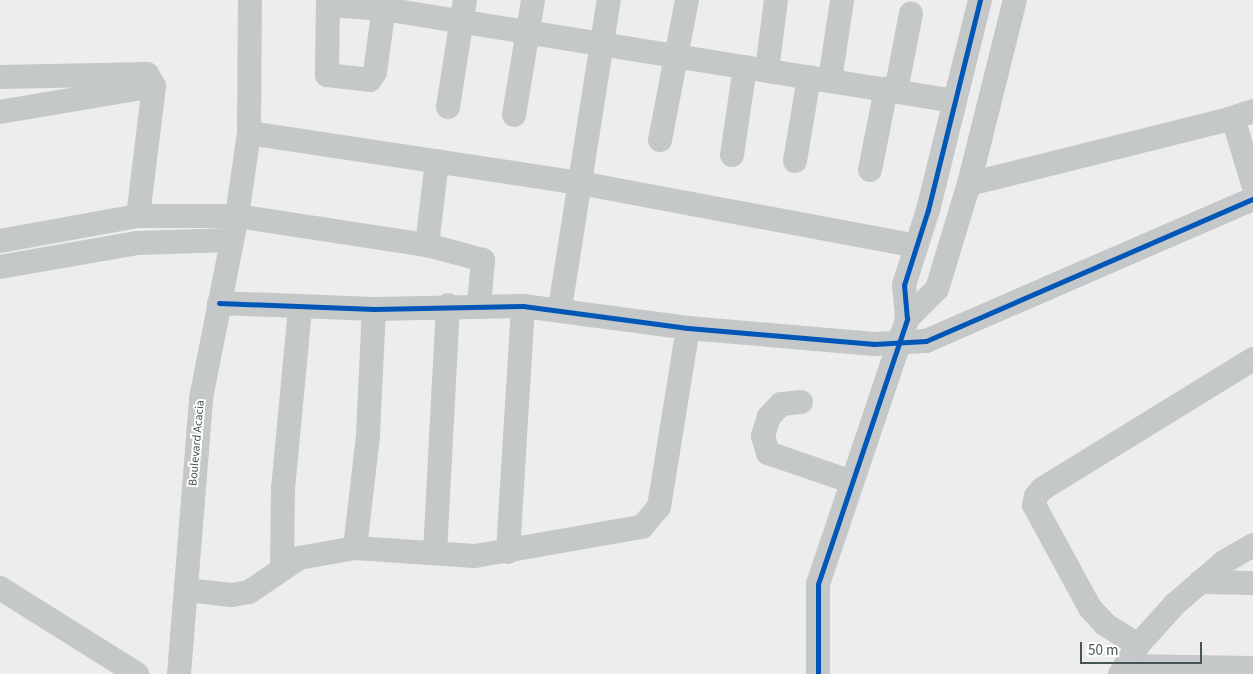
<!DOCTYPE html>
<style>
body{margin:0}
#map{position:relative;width:1253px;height:674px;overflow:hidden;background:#ededed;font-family:"Source Sans 3",sans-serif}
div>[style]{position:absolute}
.minor>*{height:24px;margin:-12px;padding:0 12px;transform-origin:12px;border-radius:12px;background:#c4c8c8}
.cycleway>*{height:5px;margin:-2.5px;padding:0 2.5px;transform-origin:2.5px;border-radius:2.5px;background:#0057b8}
span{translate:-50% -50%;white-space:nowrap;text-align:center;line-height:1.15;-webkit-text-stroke:4px #fff;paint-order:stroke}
.street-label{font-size:12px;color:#465654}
.scale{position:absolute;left:1080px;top:642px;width:122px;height:22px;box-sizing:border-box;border:2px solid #465654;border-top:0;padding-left:6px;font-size:15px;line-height:18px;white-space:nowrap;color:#465654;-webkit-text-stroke:4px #fff;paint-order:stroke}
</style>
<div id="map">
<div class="minor">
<i style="left:328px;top:0;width:75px;rotate:90.8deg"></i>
<i style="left:327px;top:75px;width:43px;rotate:6.6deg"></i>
<i style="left:370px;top:80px;width:9px;rotate:-58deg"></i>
<i style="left:375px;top:72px;width:73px;rotate:-82.1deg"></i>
<i style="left:328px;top:5px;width:56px;rotate:4.1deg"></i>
<i style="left:384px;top:9px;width:577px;rotate:9.17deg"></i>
<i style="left:767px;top:70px;width:71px;rotate:-82.7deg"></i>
<i style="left:0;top:77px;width:147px;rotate:-1.2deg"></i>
<i style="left:147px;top:74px;width:14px;rotate:60deg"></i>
<i style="left:154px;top:86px;width:131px;rotate:97deg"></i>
<i style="left:830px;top:80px;width:80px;rotate:-81.4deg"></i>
<i style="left:896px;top:91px;width:79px;rotate:-79.1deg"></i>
<i style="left:448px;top:107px;width:108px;rotate:-81deg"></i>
<i style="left:0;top:112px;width:156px;rotate:-9.6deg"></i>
<i style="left:514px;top:115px;width:117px;rotate:-80.6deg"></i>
<i style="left:1229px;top:119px;width:25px;rotate:-18deg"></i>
<i style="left:249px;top:133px;width:335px;rotate:8.6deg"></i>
<i style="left:580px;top:183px;width:342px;rotate:10.6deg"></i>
<i style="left:660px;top:140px;width:143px;rotate:-79.1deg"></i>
<i style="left:732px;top:155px;width:89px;rotate:-81.6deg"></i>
<i style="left:437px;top:161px;width:85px;rotate:96.8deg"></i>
<i style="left:427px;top:245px;width:58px;rotate:15deg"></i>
<i style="left:483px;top:260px;width:45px;rotate:95.1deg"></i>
<i style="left:795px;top:161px;width:85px;rotate:-80.5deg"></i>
<i style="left:870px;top:170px;width:83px;rotate:-78.8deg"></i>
<i style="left:969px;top:184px;width:268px;rotate:-14deg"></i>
<i style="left:1229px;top:119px;width:8px;rotate:45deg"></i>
<i style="left:1235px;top:125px;width:62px;rotate:73deg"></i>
<i style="left:0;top:241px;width:140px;rotate:-10.3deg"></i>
<i style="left:138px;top:216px;width:99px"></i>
<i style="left:237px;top:216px;width:192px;rotate:8.7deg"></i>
<i style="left:0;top:267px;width:140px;rotate:-9.9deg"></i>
<i style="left:138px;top:243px;width:93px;rotate:-1.8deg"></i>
<i style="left:219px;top:303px;width:155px;rotate:2.2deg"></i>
<i style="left:374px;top:309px;width:149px;rotate:-1.2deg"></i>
<i style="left:523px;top:306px;width:166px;rotate:7.6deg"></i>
<i style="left:688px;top:328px;width:187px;rotate:4.9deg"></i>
<i style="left:874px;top:344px;width:52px;rotate:-3.3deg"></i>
<i style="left:926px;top:341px;width:357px;rotate:-23.5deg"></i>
<i style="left:560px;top:308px;width:312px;rotate:-81deg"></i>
<i style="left:907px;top:319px;width:42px;rotate:-45deg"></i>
<i style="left:937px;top:289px;width:110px;rotate:-73.1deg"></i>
<i style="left:969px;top:184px;width:190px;rotate:-76deg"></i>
<i style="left:801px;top:402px;width:20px;rotate:174deg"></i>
<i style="left:781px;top:404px;width:18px;rotate:133deg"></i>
<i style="left:769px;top:417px;width:20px;rotate:108deg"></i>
<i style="left:763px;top:436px;width:18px;rotate:74deg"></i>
<i style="left:768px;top:453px;width:89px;rotate:19deg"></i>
<i style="left:355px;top:548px;width:114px;rotate:-83.4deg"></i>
<i style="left:368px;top:435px;width:126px;rotate:-87.3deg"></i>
<i style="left:508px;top:552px;width:246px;rotate:-86.5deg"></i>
<i style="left:435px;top:553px;width:248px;rotate:-87deg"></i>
<i style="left:282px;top:569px;width:80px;rotate:-89.3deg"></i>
<i style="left:283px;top:489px;width:181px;rotate:-84.6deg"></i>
<i style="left:1200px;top:582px;width:53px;rotate:1.1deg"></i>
<i style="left:0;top:588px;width:162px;rotate:32.1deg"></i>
<i style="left:186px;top:590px;width:46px;rotate:6.2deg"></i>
<i style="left:232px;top:595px;width:17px;rotate:-10deg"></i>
<i style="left:249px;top:592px;width:60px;rotate:-34.2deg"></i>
<i style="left:299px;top:558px;width:57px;rotate:-10.1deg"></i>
<i style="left:355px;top:548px;width:120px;rotate:3.8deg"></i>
<i style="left:475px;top:556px;width:169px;rotate:-9.9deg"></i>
<i style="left:642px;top:527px;width:26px;rotate:-50deg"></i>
<i style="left:659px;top:507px;width:181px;rotate:-80.8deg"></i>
<i style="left:1138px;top:645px;width:39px;rotate:-148deg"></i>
<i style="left:1105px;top:624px;width:22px;rotate:-133deg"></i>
<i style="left:1090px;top:608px;width:117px;rotate:-118.5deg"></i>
<i style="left:1034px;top:505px;width:9px;rotate:-77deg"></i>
<i style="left:1036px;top:496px;width:9px;rotate:-49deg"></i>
<i style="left:1042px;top:489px;width:248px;rotate:-31.6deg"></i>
<i style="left:1125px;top:666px;width:128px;rotate:0.9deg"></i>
<i style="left:179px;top:674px;width:277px;rotate:-85.4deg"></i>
<i style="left:201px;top:398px;width:186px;rotate:-78.8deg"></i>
<i style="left:237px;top:216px;width:84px;rotate:-81.8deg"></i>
<i style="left:249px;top:133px;width:133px;rotate:-89.6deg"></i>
<i style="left:818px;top:674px;width:90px;rotate:-90deg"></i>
<i style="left:818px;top:584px;width:280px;rotate:-71.4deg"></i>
<i style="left:907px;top:319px;width:34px;rotate:-95deg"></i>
<i style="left:904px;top:285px;width:79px;rotate:-72.3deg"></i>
<i style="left:928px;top:210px;width:216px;rotate:-76.1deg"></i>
<i style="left:1120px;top:674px;width:34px;rotate:-58deg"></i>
<i style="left:1138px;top:645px;width:55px;rotate:-47.9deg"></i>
<i style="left:1175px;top:604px;width:65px;rotate:-40.6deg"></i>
<i style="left:1224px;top:562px;width:34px;rotate:-30deg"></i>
</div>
<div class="cycleway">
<i style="left:219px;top:303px;width:155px;rotate:2.2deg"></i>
<i style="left:374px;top:309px;width:149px;rotate:-1.2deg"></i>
<i style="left:523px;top:306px;width:166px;rotate:7.6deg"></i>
<i style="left:688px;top:328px;width:187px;rotate:4.9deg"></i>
<i style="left:874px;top:344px;width:52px;rotate:-3.3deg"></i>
<i style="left:926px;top:341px;width:357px;rotate:-23.5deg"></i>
<i style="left:818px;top:674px;width:90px;rotate:-90deg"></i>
<i style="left:818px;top:584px;width:280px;rotate:-71.4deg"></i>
<i style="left:907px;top:319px;width:34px;rotate:-95deg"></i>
<i style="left:904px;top:285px;width:79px;rotate:-72.3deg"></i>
<i style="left:928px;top:210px;width:216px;rotate:-76.1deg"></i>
</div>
<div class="street-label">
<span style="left:197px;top:443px;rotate:-85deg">Boulevard Acacia</span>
</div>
<div class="scale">50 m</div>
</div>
